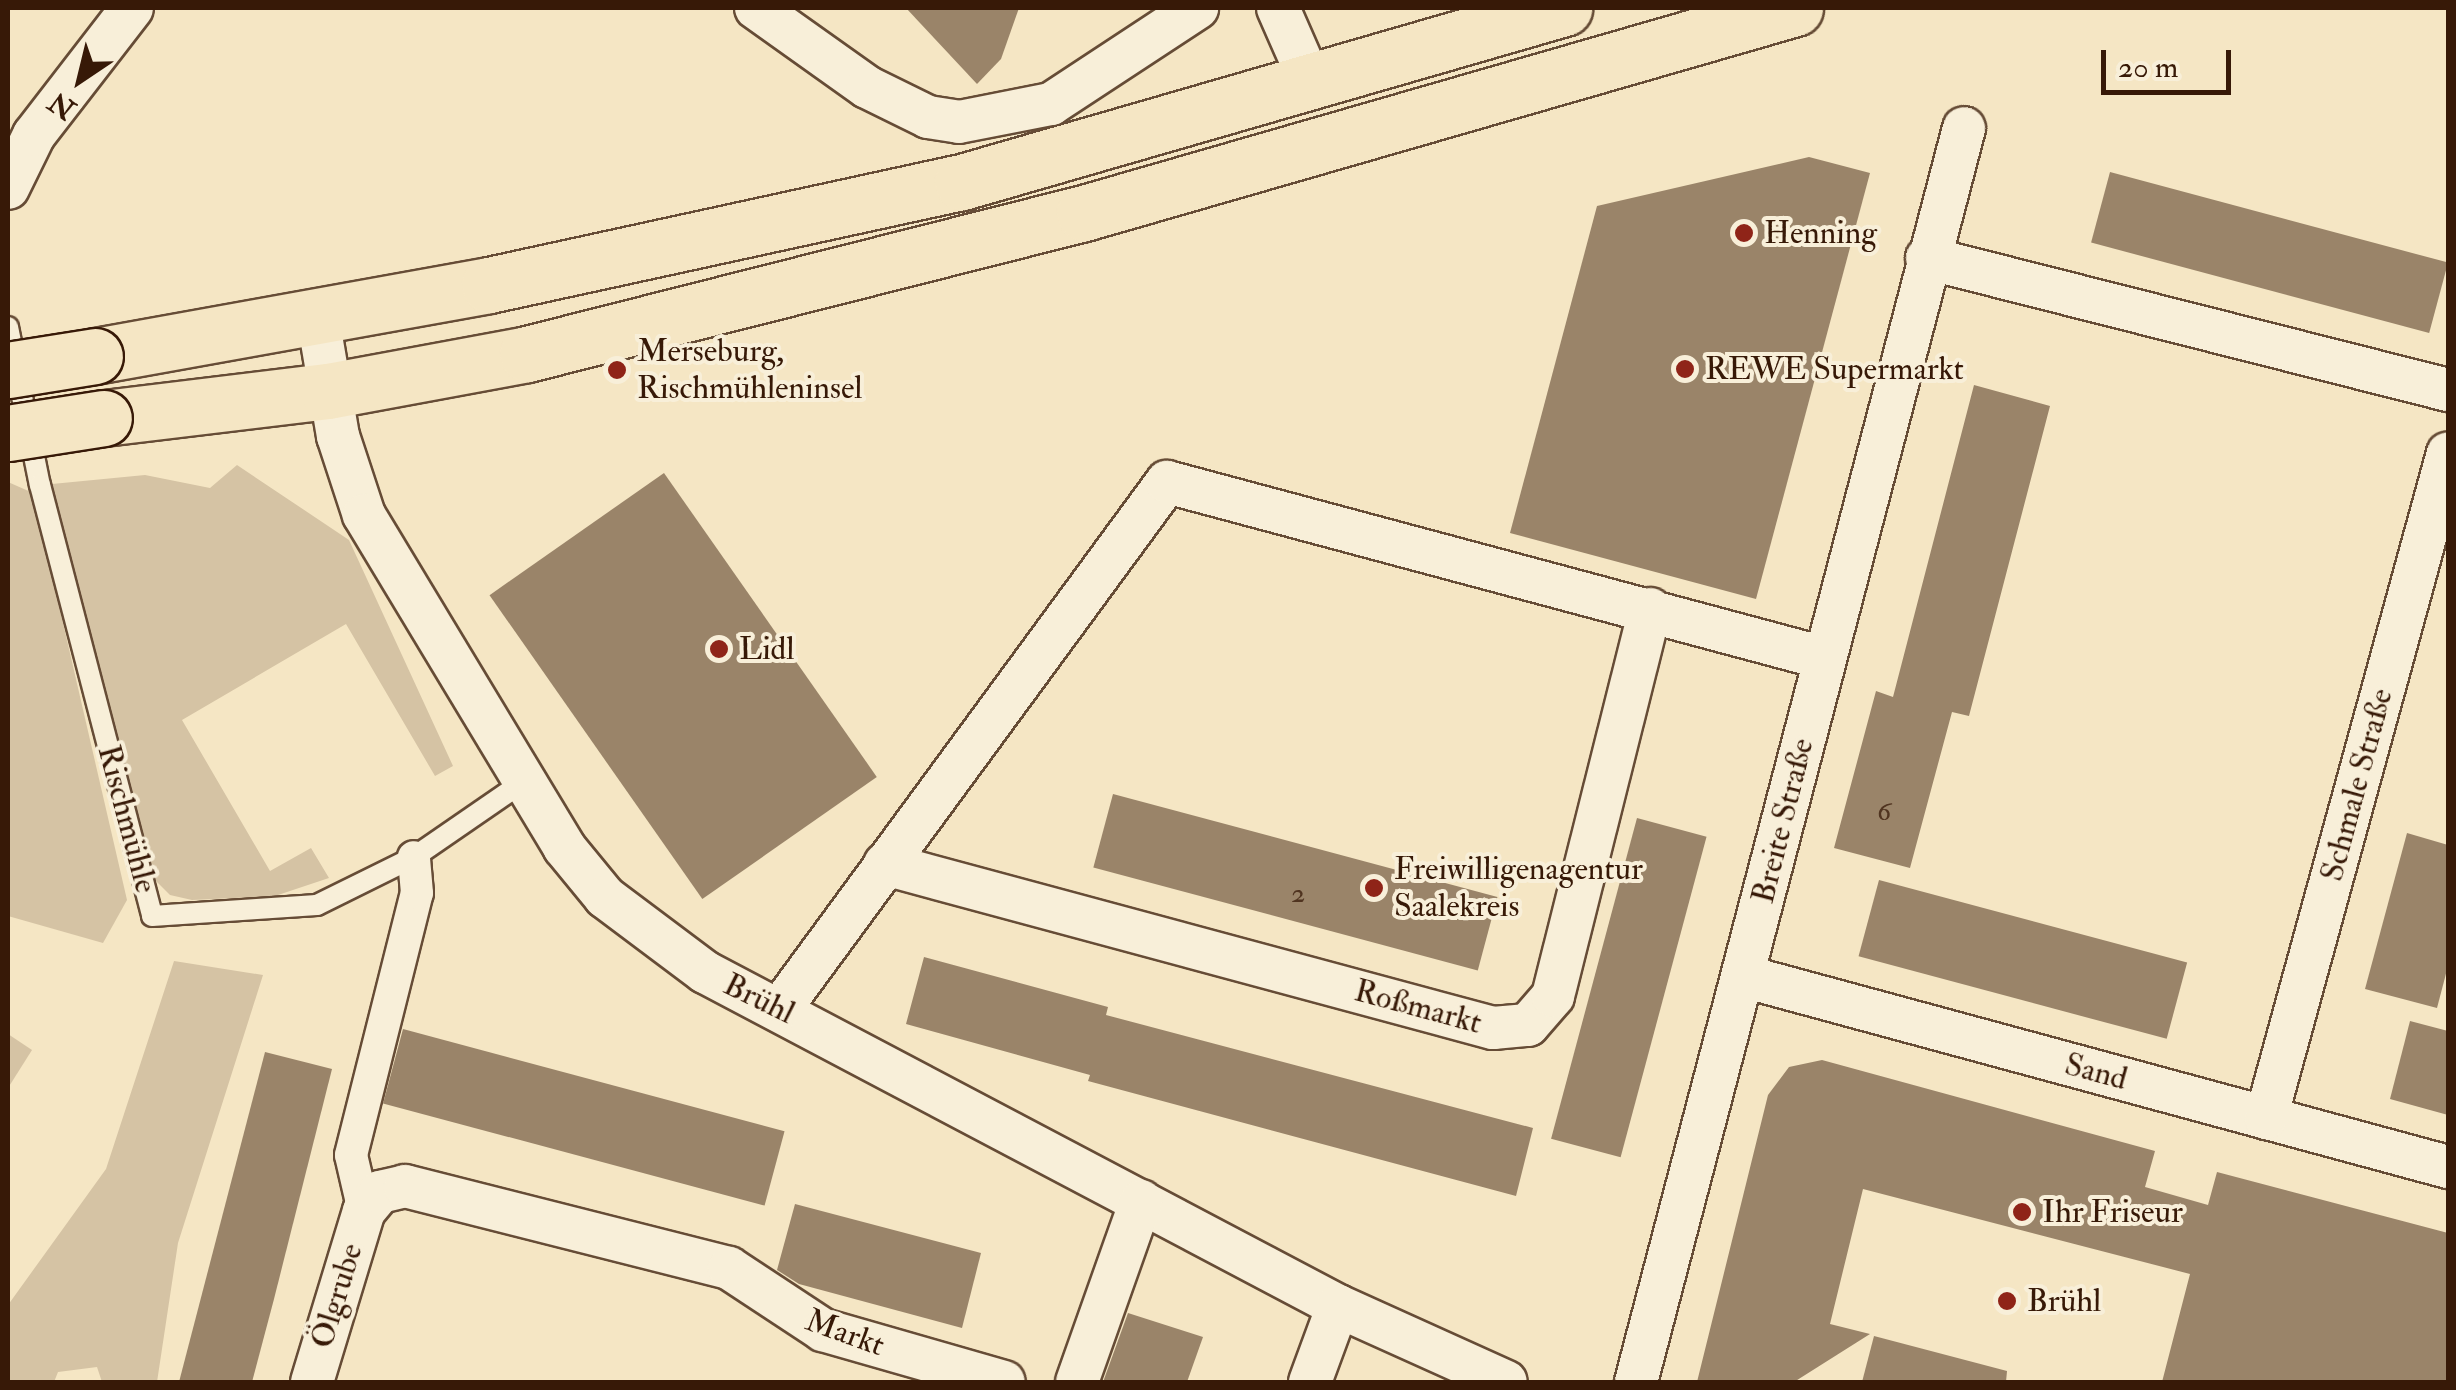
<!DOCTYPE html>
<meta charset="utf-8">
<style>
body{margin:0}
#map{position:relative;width:2456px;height:1390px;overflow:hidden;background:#f5e6c4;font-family:"IM FELL Double Pica",serif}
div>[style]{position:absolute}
.green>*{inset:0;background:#d5c3a4}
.building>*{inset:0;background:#9a8469;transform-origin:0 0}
.roads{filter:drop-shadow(2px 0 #664c36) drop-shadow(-2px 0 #664c36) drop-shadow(0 2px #664c36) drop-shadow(0 -2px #664c36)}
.service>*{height:20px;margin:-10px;padding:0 10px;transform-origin:10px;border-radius:10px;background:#f8efd9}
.pedestrian>*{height:32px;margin:-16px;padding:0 16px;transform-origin:16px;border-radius:16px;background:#f8efd9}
.minor>*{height:42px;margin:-21px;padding:0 21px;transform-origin:21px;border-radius:21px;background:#f8efd9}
.primary>*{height:55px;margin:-27.5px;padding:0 27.5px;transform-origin:27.5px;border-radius:27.5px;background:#f5e6c4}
.bridges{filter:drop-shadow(2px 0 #371907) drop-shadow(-2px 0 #371907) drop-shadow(0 2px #371907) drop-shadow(0 -2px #371907)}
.primary-bridge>*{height:55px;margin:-27.5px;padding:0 27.5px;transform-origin:27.5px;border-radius:27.5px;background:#f5e6c4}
.dots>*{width:28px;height:28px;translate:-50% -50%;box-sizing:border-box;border:5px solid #f8efd9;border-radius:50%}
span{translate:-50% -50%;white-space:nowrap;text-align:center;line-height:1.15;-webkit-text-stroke:8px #f8efd9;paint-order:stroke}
.number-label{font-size:28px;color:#503420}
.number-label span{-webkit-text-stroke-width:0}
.poi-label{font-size:32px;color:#371907}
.left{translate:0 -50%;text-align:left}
.street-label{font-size:32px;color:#371907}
.frame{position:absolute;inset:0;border:10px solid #371907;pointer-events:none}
.north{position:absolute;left:30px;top:30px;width:100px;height:100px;-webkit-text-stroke:8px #f8efd9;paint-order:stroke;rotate:215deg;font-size:28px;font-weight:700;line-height:40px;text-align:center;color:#371907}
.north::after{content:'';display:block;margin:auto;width:35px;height:45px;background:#371907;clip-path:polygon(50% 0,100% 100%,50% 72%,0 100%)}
.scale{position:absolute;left:2101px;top:50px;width:130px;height:45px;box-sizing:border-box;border:5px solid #371907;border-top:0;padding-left:12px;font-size:30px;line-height:35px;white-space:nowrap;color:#371907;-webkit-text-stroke:8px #f8efd9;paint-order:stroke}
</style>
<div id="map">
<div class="green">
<i style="clip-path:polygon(237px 465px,349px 540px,453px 766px,435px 776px,346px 624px,182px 720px,270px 871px,311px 848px,329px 878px,275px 896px,192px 900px,170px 895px,153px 878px,52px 484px,145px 475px,210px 488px)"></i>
<i style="clip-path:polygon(8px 482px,33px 493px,127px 900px,103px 943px,8px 916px)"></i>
<i style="clip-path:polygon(174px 961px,263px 975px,178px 1243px,157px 1382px,102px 1382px,97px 1367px,58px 1372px,54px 1382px,8px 1382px,8px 1305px,106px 1169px)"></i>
<i style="clip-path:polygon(8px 1034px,32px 1050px,8px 1088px)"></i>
</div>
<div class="building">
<i style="clip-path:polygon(906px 8px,1019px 8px,1001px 59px,977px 84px)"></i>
<i style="clip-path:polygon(1809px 157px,1870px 173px,1756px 599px,1510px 533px,1597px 206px)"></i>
<i style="left:2110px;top:172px;width:350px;height:73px;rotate:15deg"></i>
<i style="clip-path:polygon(1974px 385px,2050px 406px,1969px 716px,1952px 712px,1910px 868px,1834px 848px,1876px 691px,1893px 697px)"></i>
<i style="left:664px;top:473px;width:371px;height:213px;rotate:55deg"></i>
<i style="left:1113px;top:794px;width:398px;height:76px;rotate:15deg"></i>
<i style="left:1637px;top:818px;width:72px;height:332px;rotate:15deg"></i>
<i style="clip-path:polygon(2407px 833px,2448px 845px,2448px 966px,2437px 1008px,2365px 989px)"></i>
<i style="left:1879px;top:880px;width:319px;height:79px;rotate:15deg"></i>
<i style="clip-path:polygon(924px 957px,1108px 1007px,1106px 1015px,1533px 1128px,1516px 1196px,1088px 1081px,1090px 1075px,906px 1024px)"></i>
<i style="clip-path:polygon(2410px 1021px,2448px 1031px,2448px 1115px,2390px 1099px)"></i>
<i style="left:403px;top:1029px;width:395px;height:77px;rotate:15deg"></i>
<i style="clip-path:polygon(265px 1052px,332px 1069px,274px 1299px,252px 1382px,179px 1382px)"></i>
<i style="clip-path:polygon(1822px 1060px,2155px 1151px,2145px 1187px,2208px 1205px,2217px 1172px,2448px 1233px,2448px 1382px,2162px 1382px,2190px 1274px,1863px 1189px,1830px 1324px,1870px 1334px,1794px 1382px,1697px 1382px,1768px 1095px,1789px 1067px)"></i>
<i style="clip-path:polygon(795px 1204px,981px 1253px,962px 1328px,799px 1284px,777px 1270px)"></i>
<i style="clip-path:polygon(1128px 1313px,1203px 1337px,1187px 1382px,1103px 1382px)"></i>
<i style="clip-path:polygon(1874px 1336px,2007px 1371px,2006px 1382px,1862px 1382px)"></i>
</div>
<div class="roads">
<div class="service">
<i style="left:8px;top:327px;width:161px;rotate:78.6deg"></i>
<i style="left:40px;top:485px;width:445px;rotate:75.4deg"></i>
<i style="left:152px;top:916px;width:165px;rotate:-3.8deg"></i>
<i style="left:317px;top:905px;width:108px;rotate:-26.3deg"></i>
<i style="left:414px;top:857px;width:132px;rotate:-34.5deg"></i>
</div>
<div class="pedestrian">
<i style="left:364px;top:1211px;width:57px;rotate:-103.1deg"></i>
<i style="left:351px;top:1155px;width:270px;rotate:-75.9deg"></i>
<i style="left:417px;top:893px;width:36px;rotate:-95deg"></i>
</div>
<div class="minor">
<i style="left:756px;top:8px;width:136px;rotate:35.4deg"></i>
<i style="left:867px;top:87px;width:68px;rotate:26.2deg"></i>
<i style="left:928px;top:117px;width:31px;rotate:9deg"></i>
<i style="left:959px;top:122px;width:94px;rotate:-11.1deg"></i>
<i style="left:1051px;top:104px;width:175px;rotate:-33.3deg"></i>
<i style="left:1278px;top:8px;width:82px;rotate:66.3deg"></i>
<i style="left:8px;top:188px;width:59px;rotate:-63.9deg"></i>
<i style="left:34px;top:135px;width:160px;rotate:-52.3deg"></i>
<i style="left:1927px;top:258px;width:537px;rotate:14.22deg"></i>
<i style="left:318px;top:318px;width:120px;rotate:80.4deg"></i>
<i style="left:338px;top:436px;width:83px;rotate:71.8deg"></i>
<i style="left:364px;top:515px;width:388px;rotate:58.9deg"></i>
<i style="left:564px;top:847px;width:65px;rotate:50.6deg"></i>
<i style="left:605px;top:897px;width:125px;rotate:36.9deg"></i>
<i style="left:705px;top:972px;width:716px;rotate:27.82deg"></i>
<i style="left:1338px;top:1306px;width:184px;rotate:24.3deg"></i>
<i style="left:885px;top:864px;width:630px;rotate:15.1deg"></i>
<i style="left:1493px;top:1028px;width:35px;rotate:-5deg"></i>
<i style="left:1528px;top:1025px;width:38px;rotate:-49deg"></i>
<i style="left:1553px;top:996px;width:399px;rotate:-75.9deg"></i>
<i style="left:1743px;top:976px;width:730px;rotate:15.16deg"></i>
<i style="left:780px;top:1009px;width:654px;rotate:-53.71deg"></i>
<i style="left:1167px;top:482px;width:680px;rotate:15deg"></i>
<i style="left:2266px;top:1118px;width:689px;rotate:-74.69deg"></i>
<i style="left:312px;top:1382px;width:179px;rotate:-73.1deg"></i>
<i style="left:364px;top:1211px;width:25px;rotate:-50deg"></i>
<i style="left:380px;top:1192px;width:26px;rotate:-13deg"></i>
<i style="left:405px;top:1186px;width:334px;rotate:14.2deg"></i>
<i style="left:729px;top:1268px;width:113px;rotate:33.4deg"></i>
<i style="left:823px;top:1330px;width:188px;rotate:16deg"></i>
<i style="left:1077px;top:1382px;width:192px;rotate:-70.5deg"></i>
<i style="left:1310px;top:1382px;width:81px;rotate:-69.8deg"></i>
<i style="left:1636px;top:1382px;width:1296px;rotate:-75.34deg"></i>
</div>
<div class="primary">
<i style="left:95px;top:356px;width:400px;rotate:-10.2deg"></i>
<i style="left:489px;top:285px;width:484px;rotate:-12.3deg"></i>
<i style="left:962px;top:182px;width:627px;rotate:-16.12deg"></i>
<i style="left:104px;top:418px;width:226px;rotate:-6.9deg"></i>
<i style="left:328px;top:391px;width:202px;rotate:-10.5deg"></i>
<i style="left:527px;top:354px;width:575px;rotate:-14.21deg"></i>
<i style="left:1084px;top:213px;width:740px;rotate:-16.08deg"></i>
</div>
</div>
<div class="bridges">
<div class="primary-bridge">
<i style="left:8px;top:370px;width:88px;rotate:-9.1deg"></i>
<i style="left:8px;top:433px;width:97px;rotate:-8.9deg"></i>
</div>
</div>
<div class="dots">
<i style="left:1744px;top:233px;background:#8f2418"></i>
<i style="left:1685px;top:369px;background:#8f2418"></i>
<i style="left:617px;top:370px;background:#8f2418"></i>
<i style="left:719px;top:649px;background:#8f2418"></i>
<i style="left:1374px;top:888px;background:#8f2418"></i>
<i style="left:2022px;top:1212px;background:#8f2418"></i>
<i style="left:2007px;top:1301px;background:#8f2418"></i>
</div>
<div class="number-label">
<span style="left:1884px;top:812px">6</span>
<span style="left:1298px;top:894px">2</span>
</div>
<div class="poi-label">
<span class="left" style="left:1764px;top:233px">Henning</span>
<span class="left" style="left:637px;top:370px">Merseburg,<br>Rischmühleninsel</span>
<span class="left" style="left:1705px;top:369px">REWE Supermarkt</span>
<span class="left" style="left:739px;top:649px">Lidl</span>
<span class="left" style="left:1394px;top:888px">Freiwilligenagentur<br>Saalekreis</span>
<span class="left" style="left:2042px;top:1212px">Ihr Friseur</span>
<span class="left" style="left:2027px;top:1301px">Brühl</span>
</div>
<div class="street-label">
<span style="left:2357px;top:785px;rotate:-75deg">Schmale Straße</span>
<span style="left:127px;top:819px;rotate:75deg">Rischmühle</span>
<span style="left:1783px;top:821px;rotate:-76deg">Breite Straße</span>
<span style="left:759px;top:999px;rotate:26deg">Brühl</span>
<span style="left:1418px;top:1007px;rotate:15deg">Roßmarkt</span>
<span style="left:2096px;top:1072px;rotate:15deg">Sand</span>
<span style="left:337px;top:1296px;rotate:-73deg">Ölgrube</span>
<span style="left:845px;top:1333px;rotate:20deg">Markt</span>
</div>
<div class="frame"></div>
<div class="north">N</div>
<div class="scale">20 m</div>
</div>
